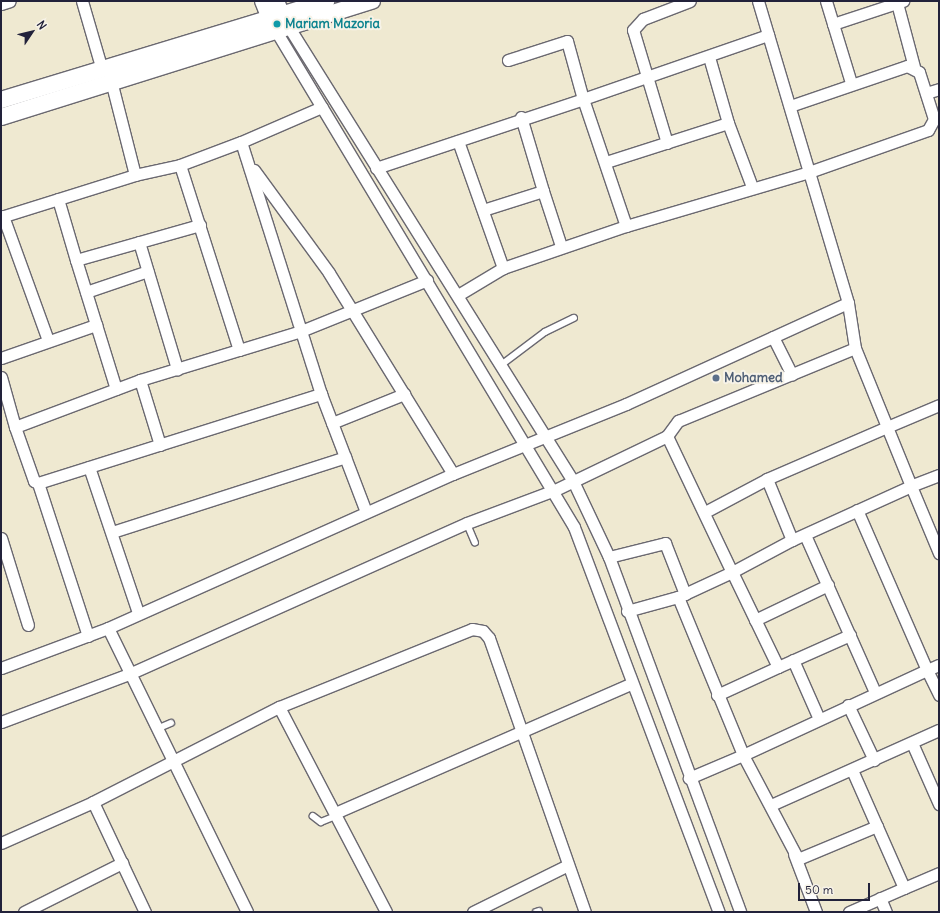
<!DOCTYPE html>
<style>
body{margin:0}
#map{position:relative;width:940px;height:913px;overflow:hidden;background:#efe9d1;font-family:Delius,sans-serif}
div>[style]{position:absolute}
.roads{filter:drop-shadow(1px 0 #6a6870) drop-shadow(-1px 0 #6a6870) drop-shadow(0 1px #6a6870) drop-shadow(0 -1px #6a6870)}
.lane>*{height:5.5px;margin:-2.75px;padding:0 2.75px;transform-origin:2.75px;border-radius:2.75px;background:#fff}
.street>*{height:11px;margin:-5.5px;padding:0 5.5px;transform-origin:5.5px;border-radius:5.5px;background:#fff}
.secondary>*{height:16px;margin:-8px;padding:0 8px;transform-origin:8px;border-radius:8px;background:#fff}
.dots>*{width:11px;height:11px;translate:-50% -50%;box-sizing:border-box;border:2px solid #f7f3e8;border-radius:50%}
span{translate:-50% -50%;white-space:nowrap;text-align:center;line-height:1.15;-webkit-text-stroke:4px #f7f3e8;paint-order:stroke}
.culture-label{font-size:13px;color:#0d838f;font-weight:700}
.left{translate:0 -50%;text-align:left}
.service-label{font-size:13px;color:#4e5e75;font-weight:700}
.frame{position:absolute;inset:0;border:2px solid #22223b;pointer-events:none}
.north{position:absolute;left:12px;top:12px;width:40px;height:40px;-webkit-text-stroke:3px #f7f3e8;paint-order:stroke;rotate:55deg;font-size:11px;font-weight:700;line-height:16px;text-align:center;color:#22223b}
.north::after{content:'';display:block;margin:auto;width:14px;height:18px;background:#22223b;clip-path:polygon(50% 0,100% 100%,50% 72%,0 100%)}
.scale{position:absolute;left:798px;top:883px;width:72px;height:18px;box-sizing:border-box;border:2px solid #22223b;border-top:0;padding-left:5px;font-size:12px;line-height:14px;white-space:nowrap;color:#22223b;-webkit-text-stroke:3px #f7f3e8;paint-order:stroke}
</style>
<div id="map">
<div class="roads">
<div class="lane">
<i style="left:500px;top:366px;width:56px;rotate:-37.1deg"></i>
<i style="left:545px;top:332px;width:32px;rotate:-26deg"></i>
<i style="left:467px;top:523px;width:21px;rotate:67deg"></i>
<i style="left:157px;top:729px;width:15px;rotate:-23deg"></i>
<i style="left:313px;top:816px;width:10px;rotate:37deg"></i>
<i style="left:321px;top:822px;width:16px;rotate:-22deg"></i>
<i style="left:536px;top:912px;width:3px;rotate:-18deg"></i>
</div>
<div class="street">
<i style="left:82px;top:1px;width:72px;rotate:73.8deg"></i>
<i style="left:758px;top:1px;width:178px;rotate:73.4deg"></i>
<i style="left:809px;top:172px;width:126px;rotate:-19.4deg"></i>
<i style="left:928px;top:130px;width:13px;rotate:-61deg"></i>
<i style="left:934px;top:119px;width:49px;rotate:-107.7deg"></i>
<i style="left:919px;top:72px;width:13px;rotate:-153deg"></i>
<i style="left:907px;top:66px;width:124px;rotate:161.1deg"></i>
<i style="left:826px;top:1px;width:86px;rotate:73deg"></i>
<i style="left:897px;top:3px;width:66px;rotate:75.1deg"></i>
<i style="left:1px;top:4px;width:9px;rotate:-18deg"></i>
<i style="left:285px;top:21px;width:543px;rotate:57.95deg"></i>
<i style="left:573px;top:481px;width:84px;rotate:64.7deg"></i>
<i style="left:609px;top:557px;width:378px;rotate:69.7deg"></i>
<i style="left:833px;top:24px;width:74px;rotate:-18.2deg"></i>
<i style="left:273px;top:26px;width:584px;rotate:59deg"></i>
<i style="left:574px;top:527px;width:411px;rotate:69.4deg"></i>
<i style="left:709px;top:57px;width:69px;rotate:73.9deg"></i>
<i style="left:508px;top:60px;width:62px;rotate:-17.9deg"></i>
<i style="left:567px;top:41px;width:60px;rotate:74.6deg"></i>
<i style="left:583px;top:99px;width:196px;rotate:-19.1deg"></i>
<i style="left:926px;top:93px;width:14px;rotate:-17deg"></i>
<i style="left:521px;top:117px;width:77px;rotate:73.4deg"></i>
<i style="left:458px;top:141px;width:135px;rotate:70.5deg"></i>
<i style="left:241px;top:142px;width:88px;rotate:-23.4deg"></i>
<i style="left:667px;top:143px;width:118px;rotate:-106.7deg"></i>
<i style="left:633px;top:30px;width:15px;rotate:-48deg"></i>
<i style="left:643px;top:19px;width:50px;rotate:-21deg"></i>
<i style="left:606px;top:162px;width:128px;rotate:-17.7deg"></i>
<i style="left:728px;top:123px;width:68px;rotate:69.4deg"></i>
<i style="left:376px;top:168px;width:218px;rotate:-18.4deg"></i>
<i style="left:583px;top:99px;width:134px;rotate:71.3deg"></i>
<i style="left:626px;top:226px;width:191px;rotate:-16.4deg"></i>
<i style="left:809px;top:172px;width:137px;rotate:73.4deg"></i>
<i style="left:848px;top:303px;width:46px;rotate:81.2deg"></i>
<i style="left:855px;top:348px;width:85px;rotate:67.9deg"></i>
<i style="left:887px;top:427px;width:131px;rotate:156.6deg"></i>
<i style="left:767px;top:479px;width:70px;rotate:152deg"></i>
<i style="left:254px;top:170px;width:127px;rotate:53.9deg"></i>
<i style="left:329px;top:273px;width:236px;rotate:58.3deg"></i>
<i style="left:58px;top:199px;width:64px;rotate:73.6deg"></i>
<i style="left:76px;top:260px;width:129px;rotate:-15.8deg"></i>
<i style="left:483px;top:210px;width:63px;rotate:-17.6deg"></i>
<i style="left:543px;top:191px;width:58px;rotate:71.9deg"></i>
<i style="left:3px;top:216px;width:132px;rotate:70.1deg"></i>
<i style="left:1px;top:217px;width:140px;rotate:-17.4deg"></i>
<i style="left:139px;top:242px;width:133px;rotate:73.3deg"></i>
<i style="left:76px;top:260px;width:135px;rotate:72.8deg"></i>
<i style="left:86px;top:292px;width:65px;rotate:-18.7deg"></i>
<i style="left:458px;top:295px;width:52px;rotate:-31deg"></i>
<i style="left:503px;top:268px;width:130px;rotate:-18.9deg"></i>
<i style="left:773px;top:337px;width:42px;rotate:63.4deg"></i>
<i style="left:239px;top:350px;width:65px;rotate:-17deg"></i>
<i style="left:301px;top:331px;width:136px;rotate:-22deg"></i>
<i style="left:1px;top:358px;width:101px;rotate:-19.2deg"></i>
<i style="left:1px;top:377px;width:52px;rotate:74.4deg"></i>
<i style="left:15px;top:427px;width:57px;rotate:70.6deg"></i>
<i style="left:34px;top:481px;width:4px;rotate:27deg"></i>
<i style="left:38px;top:483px;width:297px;rotate:-17.5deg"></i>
<i style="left:321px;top:394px;width:264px;rotate:-107.6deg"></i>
<i style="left:241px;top:142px;width:65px;rotate:159.3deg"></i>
<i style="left:180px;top:165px;width:46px;rotate:167.5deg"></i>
<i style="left:135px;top:175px;width:93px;rotate:-104.3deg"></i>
<i style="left:140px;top:380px;width:68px;rotate:72.9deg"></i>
<i style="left:321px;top:394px;width:126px;rotate:69.1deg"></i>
<i style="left:332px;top:423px;width:78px;rotate:-21.9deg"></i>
<i style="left:15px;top:427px;width:134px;rotate:-20.6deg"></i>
<i style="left:140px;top:380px;width:103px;rotate:-16.9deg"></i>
<i style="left:239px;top:350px;width:194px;rotate:-107.7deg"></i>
<i style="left:667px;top:436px;width:151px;rotate:64.5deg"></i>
<i style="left:732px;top:572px;width:60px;rotate:155.2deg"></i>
<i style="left:678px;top:597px;width:171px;rotate:67.6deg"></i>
<i style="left:743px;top:755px;width:59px;rotate:156.9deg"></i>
<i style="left:89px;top:467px;width:154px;rotate:71.4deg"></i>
<i style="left:939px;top:475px;width:30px;rotate:159deg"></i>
<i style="left:911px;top:486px;width:73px;rotate:67.3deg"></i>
<i style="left:38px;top:483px;width:161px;rotate:71.9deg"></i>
<i style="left:857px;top:510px;width:175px;rotate:66.4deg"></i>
<i style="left:927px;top:670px;width:13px;rotate:-23deg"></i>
<i style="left:112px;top:532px;width:245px;rotate:-17.8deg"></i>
<i style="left:805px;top:535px;width:172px;rotate:66deg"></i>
<i style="left:1px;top:538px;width:91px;rotate:72.8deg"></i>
<i style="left:792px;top:540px;width:131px;rotate:-24.4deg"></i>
<i style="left:911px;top:486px;width:64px;rotate:-112.1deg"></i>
<i style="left:887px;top:427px;width:56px;rotate:-22.9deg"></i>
<i style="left:609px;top:557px;width:58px;rotate:-14deg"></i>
<i style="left:665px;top:543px;width:55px;rotate:68.6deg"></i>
<i style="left:627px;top:611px;width:53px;rotate:-15.4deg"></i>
<i style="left:755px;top:620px;width:81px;rotate:-25.6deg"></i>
<i style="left:108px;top:628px;width:316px;rotate:63.9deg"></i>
<i style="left:793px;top:660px;width:64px;rotate:66.2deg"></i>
<i style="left:778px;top:667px;width:79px;rotate:-24deg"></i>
<i style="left:1px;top:668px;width:114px;rotate:-20.5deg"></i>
<i style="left:108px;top:628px;width:378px;rotate:-24.1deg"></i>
<i style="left:453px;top:474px;width:187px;rotate:-22deg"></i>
<i style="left:626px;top:404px;width:244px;rotate:-24.5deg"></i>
<i style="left:717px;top:695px;width:67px;rotate:-24.7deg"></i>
<i style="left:778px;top:667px;width:106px;rotate:-115.8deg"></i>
<i style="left:732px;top:572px;width:68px;rotate:-28.1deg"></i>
<i style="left:792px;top:540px;width:66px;rotate:-112.3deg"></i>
<i style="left:848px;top:705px;width:61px;rotate:64.7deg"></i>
<i style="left:279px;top:707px;width:231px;rotate:62.4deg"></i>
<i style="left:1px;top:722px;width:137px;rotate:-20.6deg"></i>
<i style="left:129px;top:674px;width:370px;rotate:-24.1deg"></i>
<i style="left:467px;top:523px;width:94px;rotate:-20.6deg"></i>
<i style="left:555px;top:490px;width:124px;rotate:-25.7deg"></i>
<i style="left:667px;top:436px;width:19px;rotate:-54deg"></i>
<i style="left:678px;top:421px;width:191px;rotate:-22.4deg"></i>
<i style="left:912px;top:743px;width:67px;rotate:66.1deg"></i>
<i style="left:852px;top:770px;width:129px;rotate:66.2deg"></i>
<i style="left:904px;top:888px;width:38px;rotate:-23deg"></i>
<i style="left:93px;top:802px;width:122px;rotate:64.7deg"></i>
<i style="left:771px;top:805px;width:184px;rotate:-24.1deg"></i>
<i style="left:335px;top:813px;width:324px;rotate:-23.6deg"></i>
<i style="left:877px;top:826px;width:86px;rotate:157.3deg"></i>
<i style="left:798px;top:859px;width:118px;rotate:-117.9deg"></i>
<i style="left:743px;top:755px;width:203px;rotate:-24.8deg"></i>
<i style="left:927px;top:670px;width:28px;rotate:64deg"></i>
<i style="left:1px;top:843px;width:101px;rotate:-24deg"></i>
<i style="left:93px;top:802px;width:209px;rotate:-27.1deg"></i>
<i style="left:279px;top:707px;width:208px;rotate:-22deg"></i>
<i style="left:472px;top:629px;width:11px;rotate:10deg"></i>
<i style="left:483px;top:631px;width:9px;rotate:49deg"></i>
<i style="left:489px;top:638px;width:290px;rotate:70.7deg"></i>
<i style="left:794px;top:854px;width:62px;rotate:69.2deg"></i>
<i style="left:880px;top:898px;width:15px;rotate:67deg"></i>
<i style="left:24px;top:912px;width:110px;rotate:-26.6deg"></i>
<i style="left:473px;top:912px;width:106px;rotate:-26.3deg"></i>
<i style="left:849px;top:912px;width:60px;rotate:-23.6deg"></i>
</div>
<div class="secondary">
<i style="left:263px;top:1px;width:18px;rotate:68deg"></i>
<i style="left:276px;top:1px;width:16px;rotate:68deg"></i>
<i style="left:1px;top:100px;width:340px;rotate:-16.9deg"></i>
<i style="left:1px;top:117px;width:389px;rotate:-17.4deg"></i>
</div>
</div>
<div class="dots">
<i style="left:277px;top:24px;background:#0f9aa8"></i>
<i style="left:716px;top:378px;background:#5c6f8a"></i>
</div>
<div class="culture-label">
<span class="left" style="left:285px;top:24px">Mariam Mazoria</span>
</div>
<div class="service-label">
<span class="left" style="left:724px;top:378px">Mohamed</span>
</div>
<div class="frame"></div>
<div class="north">N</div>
<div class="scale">50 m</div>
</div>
